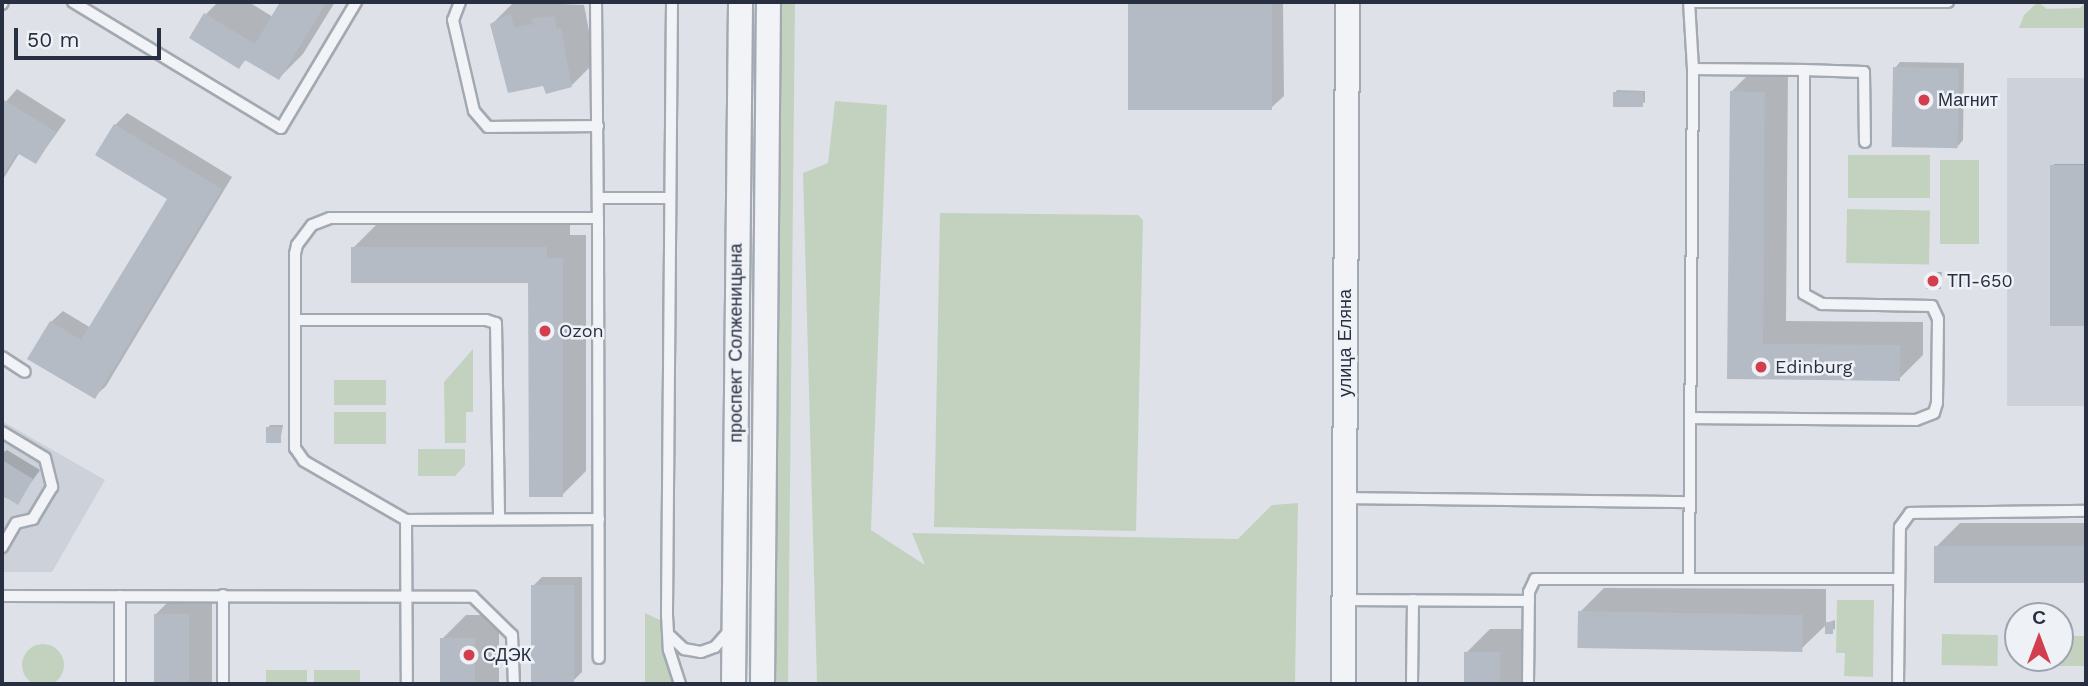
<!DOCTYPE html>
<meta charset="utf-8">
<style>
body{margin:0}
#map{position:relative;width:2088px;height:686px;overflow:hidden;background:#dee2e8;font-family:"Work Sans",sans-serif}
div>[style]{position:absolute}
.built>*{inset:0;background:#ccd1da;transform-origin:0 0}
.green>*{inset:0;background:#c3d2bf;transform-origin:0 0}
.round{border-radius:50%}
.shadow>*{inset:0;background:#0003;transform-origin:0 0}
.building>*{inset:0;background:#b5bbc5;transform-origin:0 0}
.roads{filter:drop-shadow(2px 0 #a3a9b2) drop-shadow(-2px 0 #a3a9b2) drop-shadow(0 2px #a3a9b2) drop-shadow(0 -2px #a3a9b2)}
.lane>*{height:10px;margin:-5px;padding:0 5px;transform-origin:5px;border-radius:5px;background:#f1f3f6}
.street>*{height:23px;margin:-11.5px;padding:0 11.5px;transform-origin:11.5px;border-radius:11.5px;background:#f1f3f6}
.dots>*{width:19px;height:19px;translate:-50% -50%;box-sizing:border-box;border:4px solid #eef1f6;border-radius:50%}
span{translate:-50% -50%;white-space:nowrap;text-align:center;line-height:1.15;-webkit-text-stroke:5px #eef1f6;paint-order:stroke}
.poi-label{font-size:18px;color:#272f40}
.left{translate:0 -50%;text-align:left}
.street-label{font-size:18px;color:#272f40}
.frame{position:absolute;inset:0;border:4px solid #272f40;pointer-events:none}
.north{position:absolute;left:2004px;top:602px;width:70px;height:70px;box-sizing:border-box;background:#eef1f6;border:2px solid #9ea3ad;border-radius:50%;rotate:0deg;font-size:19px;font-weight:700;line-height:28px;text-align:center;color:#272f40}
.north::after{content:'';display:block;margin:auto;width:24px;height:32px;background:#d33e4e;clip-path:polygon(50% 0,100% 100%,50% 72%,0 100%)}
.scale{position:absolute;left:14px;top:28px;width:147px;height:32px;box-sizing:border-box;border:4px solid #272f40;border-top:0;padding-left:9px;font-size:21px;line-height:24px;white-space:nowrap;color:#272f40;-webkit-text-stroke:5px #eef1f6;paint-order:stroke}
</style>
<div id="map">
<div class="built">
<i style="left:2007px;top:78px;width:79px;height:328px"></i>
<i style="clip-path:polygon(2px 421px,105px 480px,52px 572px,2px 572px)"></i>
</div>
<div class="green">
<i style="clip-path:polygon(779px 2px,795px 2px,788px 684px,775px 684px)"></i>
<i style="clip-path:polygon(2038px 2px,2047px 9px,2080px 8px,2086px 2px,2086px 28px,2019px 28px,2024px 15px)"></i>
<i style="clip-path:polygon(835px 101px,887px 105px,871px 530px,925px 565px,912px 533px,1238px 539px,1272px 505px,1298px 503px,1295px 684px,817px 684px,803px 173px,828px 163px)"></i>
<i style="left:1848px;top:155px;width:82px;height:43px"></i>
<i style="left:1940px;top:160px;width:39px;height:84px"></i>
<i style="left:1847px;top:209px;width:83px;height:54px;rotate:1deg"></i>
<i style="clip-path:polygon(940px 213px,1138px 215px,1143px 220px,1136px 531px,934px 527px)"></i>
<i style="clip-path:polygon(473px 349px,473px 412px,466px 412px,466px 443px,445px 443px,444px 382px)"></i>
<i style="left:386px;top:380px;width:25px;height:52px;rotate:90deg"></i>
<i style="left:334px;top:412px;width:52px;height:32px"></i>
<i style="clip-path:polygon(418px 449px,465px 449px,465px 465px,455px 476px,418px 476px)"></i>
<i style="clip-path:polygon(1837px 600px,1874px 600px,1873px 677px,1844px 676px,1845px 653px,1836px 653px)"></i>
<i style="clip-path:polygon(645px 613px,662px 621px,674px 684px,645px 684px)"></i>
<i style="left:1942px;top:634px;width:56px;height:31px;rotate:1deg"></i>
<i style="clip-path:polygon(2060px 636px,2086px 636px,2086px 666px,2036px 666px,2036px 658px,2060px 658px)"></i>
<i class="round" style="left:22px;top:644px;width:42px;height:42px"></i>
<i style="left:266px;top:670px;width:41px;height:14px"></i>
<i style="left:314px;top:670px;width:46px;height:14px"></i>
</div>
<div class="shadow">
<i style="clip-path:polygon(218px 2px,249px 2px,273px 17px,282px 2px,335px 2px,303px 54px,279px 78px,247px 59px,239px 66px,206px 14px)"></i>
<i style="clip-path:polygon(514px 2px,584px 5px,595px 62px,571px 86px,545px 84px,492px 24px)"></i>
<i style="clip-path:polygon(1129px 2px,1283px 2px,1284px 96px,1272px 107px,1130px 109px)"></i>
<i style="clip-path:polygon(1900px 62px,1964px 63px,1963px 140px,1958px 146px,1895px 68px)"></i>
<i style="clip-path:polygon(1755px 68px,1788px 68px,1786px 321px,1923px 322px,1923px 355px,1899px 379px,1729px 378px,1731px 92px)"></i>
<i style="clip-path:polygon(17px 89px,66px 120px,36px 162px,20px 152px,2px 181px,2px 106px)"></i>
<i style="clip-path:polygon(1617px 90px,1645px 91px,1645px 103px,1615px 93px)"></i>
<i style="clip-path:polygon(127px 113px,232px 177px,106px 386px,94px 397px,51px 322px,63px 311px,91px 328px,169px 198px,115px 125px)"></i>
<i style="left:2054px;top:164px;width:32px;height:161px"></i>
<i style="clip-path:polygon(377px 224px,570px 224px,570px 235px,586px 235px,586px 471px,562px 495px,530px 281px,353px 248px)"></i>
<i style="clip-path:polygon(1930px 272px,1942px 272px,1940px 288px,1928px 274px)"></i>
<i style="clip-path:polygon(270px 425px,283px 425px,280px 441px,268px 428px)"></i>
<i style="clip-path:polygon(7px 450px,40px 470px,17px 502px,2px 496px,2px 453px)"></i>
<i style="clip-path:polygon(1960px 523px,2086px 523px,2086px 582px,1935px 581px,1936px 547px)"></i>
<i style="clip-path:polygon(542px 577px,582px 577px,582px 672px,573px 681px,533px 586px)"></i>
<i style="clip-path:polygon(1604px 588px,1826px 589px,1826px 623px,1835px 620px,1835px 630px,1827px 624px,1802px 648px,1580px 612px)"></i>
<i style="clip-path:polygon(179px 591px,212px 591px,212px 684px,155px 684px,155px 615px)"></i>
<i style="clip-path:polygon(466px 615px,499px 615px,499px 684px,442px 684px,442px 639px)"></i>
<i style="clip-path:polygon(1490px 629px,1523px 629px,1523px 684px,1465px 684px,1466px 653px)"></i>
</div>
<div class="building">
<i style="clip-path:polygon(280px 2px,327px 2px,279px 80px,245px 60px,239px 69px,189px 38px,204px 13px,255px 44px)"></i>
<i style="left:1128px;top:2px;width:144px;height:108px"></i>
<i style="clip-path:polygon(511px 13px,514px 28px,533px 24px,531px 19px,554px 16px,557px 29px,561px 28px,572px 87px,546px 94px,543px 86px,508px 93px,490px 24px)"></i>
<i style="left:1893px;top:67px;width:66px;height:80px;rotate:1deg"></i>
<i style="clip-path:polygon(1730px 91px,1765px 92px,1763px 344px,1900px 345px,1900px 381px,1727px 379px)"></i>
<i style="left:1613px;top:92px;width:30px;height:15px"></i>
<i style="clip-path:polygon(4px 100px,56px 132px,36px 164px,17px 153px,2px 177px)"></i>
<i style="clip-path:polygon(114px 124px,222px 189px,95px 399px,27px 359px,50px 321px,81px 340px,167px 199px,95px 155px)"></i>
<i style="left:2050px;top:165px;width:36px;height:161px"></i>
<i style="clip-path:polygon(351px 247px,547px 247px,547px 258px,563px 258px,563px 497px,529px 497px,528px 283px,351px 283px)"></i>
<i style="left:1926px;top:274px;width:15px;height:15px"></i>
<i style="left:266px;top:427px;width:15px;height:16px"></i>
<i style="clip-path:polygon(2px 460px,33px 479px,18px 505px,2px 495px)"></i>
<i style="left:1934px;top:546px;width:152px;height:37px"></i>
<i style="left:531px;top:585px;width:43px;height:98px"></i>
<i style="left:1578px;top:611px;width:225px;height:37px;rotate:1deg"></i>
<i style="left:154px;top:614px;width:35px;height:70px"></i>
<i style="left:1825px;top:622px;width:8px;height:12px"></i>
<i style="left:440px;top:638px;width:35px;height:46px"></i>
<i style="left:1464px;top:652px;width:36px;height:32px"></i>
</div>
<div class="roads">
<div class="lane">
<i style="left:73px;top:2px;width:243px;rotate:31.2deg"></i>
<i style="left:281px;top:128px;width:147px;rotate:-59.2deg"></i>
<i style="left:460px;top:2px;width:19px;rotate:111deg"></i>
<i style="left:453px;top:20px;width:93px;rotate:77deg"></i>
<i style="left:474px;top:111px;width:21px;rotate:49deg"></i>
<i style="left:488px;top:127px;width:110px;rotate:-0.5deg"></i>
<i style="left:596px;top:2px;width:216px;rotate:89.5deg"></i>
<i style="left:598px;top:218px;width:268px;rotate:180deg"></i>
<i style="left:330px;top:218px;width:19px;rotate:159deg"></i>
<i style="left:312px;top:225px;width:25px;rotate:127deg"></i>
<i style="left:297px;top:245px;width:9px;rotate:103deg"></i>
<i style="left:295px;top:254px;width:194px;rotate:90deg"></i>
<i style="left:295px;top:448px;width:16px;rotate:55deg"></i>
<i style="left:304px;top:461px;width:118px;rotate:30deg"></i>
<i style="left:406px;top:520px;width:193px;rotate:-0.3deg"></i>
<i style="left:672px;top:2px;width:613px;rotate:90.47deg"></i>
<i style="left:667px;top:615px;width:35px;rotate:87deg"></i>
<i style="left:669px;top:650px;width:36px;rotate:72deg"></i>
<i style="left:2px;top:4px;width:2px;rotate:-63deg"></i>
<i style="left:1693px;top:69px;width:67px;rotate:-93.4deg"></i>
<i style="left:1689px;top:2px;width:259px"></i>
<i style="left:1804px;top:70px;width:60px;rotate:1.9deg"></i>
<i style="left:1864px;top:72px;width:70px;rotate:89.2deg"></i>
<i style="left:599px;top:198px;width:71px"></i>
<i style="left:598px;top:218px;width:440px;rotate:89.9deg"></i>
<i style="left:295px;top:320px;width:191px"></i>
<i style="left:486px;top:320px;width:10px;rotate:17deg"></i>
<i style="left:496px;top:323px;width:196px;rotate:89.1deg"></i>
<i style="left:2px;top:357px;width:27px;rotate:33deg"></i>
<i style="left:2px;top:432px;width:50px;rotate:31.2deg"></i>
<i style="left:45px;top:458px;width:30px;rotate:76deg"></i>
<i style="left:52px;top:487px;width:37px;rotate:121deg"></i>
<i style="left:33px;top:519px;width:17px;rotate:167deg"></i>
<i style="left:16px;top:523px;width:28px;rotate:120deg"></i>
<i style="left:1344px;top:498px;width:345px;rotate:0.7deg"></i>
<i style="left:406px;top:520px;width:164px;rotate:89.7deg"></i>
<i style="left:1689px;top:578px;width:509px;rotate:-89.55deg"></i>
<i style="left:1693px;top:69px;width:111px;rotate:0.5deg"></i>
<i style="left:1804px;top:70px;width:224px;rotate:90deg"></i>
<i style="left:1804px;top:294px;width:21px;rotate:29deg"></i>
<i style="left:1822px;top:304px;width:110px;rotate:1deg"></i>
<i style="left:1932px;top:306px;width:14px;rotate:65deg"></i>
<i style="left:1938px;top:319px;width:84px;rotate:90.7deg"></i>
<i style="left:1937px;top:403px;width:10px;rotate:107deg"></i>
<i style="left:1934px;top:413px;width:19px;rotate:159deg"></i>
<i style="left:1916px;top:420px;width:226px;rotate:-179.5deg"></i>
<i style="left:223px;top:595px;width:89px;rotate:90deg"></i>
<i style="left:2px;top:596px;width:471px;rotate:0.1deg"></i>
<i style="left:473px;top:597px;width:54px;rotate:44.3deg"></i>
<i style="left:512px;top:635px;width:49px;rotate:87.7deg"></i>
<i style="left:120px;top:596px;width:88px;rotate:90deg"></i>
<i style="left:1343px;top:600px;width:186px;rotate:0.3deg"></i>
<i style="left:669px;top:635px;width:21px;rotate:43deg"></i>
<i style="left:684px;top:649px;width:17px;rotate:10deg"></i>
<i style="left:701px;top:652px;width:15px;rotate:-20deg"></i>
<i style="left:715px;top:647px;width:20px;rotate:-49deg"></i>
<i style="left:1412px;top:684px;width:84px;rotate:-89.3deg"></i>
<i style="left:1528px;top:684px;width:92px;rotate:-89.4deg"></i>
<i style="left:1529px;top:592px;width:14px;rotate:-65deg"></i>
<i style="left:1535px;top:579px;width:364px"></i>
<i style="left:1898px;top:684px;width:157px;rotate:-89.3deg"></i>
<i style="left:1900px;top:527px;width:17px;rotate:-54deg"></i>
<i style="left:1910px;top:513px;width:176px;rotate:-0.7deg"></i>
</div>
<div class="street">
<i style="left:733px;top:684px;width:682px;rotate:-89.41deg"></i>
<i style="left:762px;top:684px;width:682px;rotate:-89.5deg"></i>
<i style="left:1343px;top:684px;width:682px;rotate:-89.66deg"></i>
</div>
</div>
<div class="dots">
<i style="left:1924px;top:100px;background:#d33e4e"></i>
<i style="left:1933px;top:281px;background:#d33e4e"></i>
<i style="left:545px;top:331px;background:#d33e4e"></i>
<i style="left:1761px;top:367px;background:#d33e4e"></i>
<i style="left:469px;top:655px;background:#d33e4e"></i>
</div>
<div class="poi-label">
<span class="left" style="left:1938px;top:100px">Магнит</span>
<span class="left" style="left:1947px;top:281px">ТП-650</span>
<span class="left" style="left:559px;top:331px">Ozon</span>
<span class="left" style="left:1775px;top:367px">Edinburg</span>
<span class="left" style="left:483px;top:655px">СДЭК</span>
</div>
<div class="street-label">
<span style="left:736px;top:343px;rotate:-90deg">проспект Солженицына</span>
<span style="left:1345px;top:343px;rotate:-90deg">улица Еляна</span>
</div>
<div class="frame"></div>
<div class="north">С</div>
<div class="scale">50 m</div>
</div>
